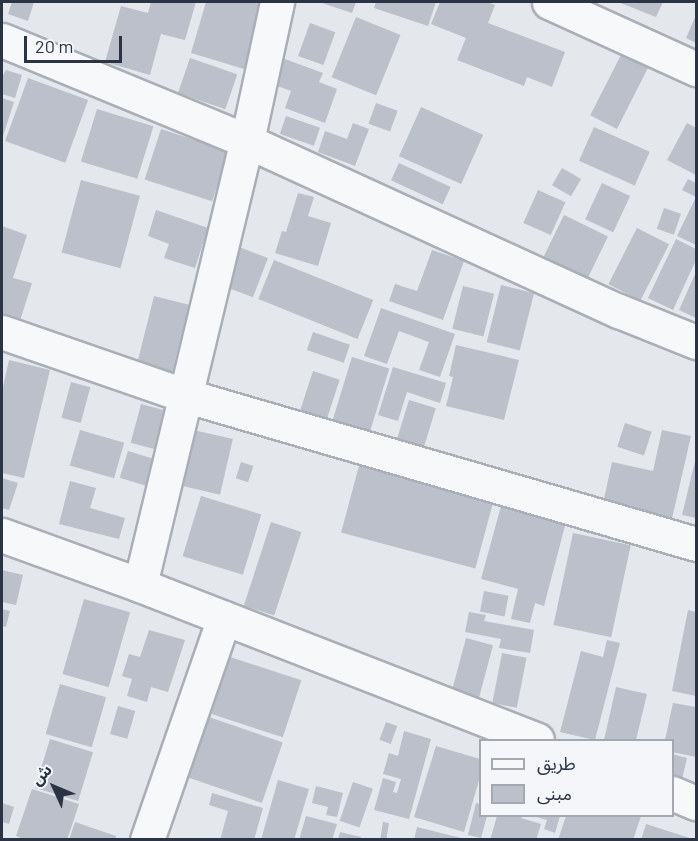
<!DOCTYPE html>
<meta charset="utf-8">
<style>
body{margin:0}
#map{position:relative;width:698px;height:841px;overflow:hidden;background:#e4e7ec;font-family:Barlow,"Noto Sans Arabic",sans-serif}
div>[style]{position:absolute}
.building>*{inset:0;background:#bbc0ca;transform-origin:0 0}
.roads{filter:drop-shadow(2px 0 #a9aeb7) drop-shadow(-2px 0 #a9aeb7) drop-shadow(0 2px #a9aeb7) drop-shadow(0 -2px #a9aeb7)}
.minor>*{height:33px;margin:-16.5px;padding:0 16.5px;transform-origin:16.5px;border-radius:16.5px;background:#f7f8fa}
span{translate:-50% -50%;white-space:nowrap;text-align:center;line-height:1.15;-webkit-text-stroke:5px #f4f6f9;paint-order:stroke}
.frame{position:absolute;inset:0;border:3px solid #2b3445;pointer-events:none}
.legend{position:absolute;left:479px;top:739px;width:195px;height:78px;box-sizing:border-box;background:#f4f6f9;border:2px solid #a4a8b1;margin:0;padding:8px 10px;list-style:none;font-size:18px;color:#2b3445}
.legend li{display:flex;align-items:center;gap:12px;height:30px}
.legend b{width:30px;border:2px solid #a4a8b1}
.north{position:absolute;left:24px;top:757px;width:60px;height:60px;-webkit-text-stroke:4px #f4f6f9;paint-order:stroke;rotate:314deg;font-size:16px;font-weight:700;line-height:24px;text-align:center;color:#2b3445}
.north::after{content:'';display:block;margin:auto;width:21px;height:27px;background:#2b3445;clip-path:polygon(50% 0,100% 100%,50% 72%,0 100%)}
.scale{position:absolute;left:24px;top:36px;width:98px;height:27px;box-sizing:border-box;border:3px solid #2b3445;border-top:0;padding-left:8px;font-size:18px;line-height:21px;white-space:nowrap;color:#2b3445;-webkit-text-stroke:4px #f4f6f9;paint-order:stroke}
</style>
<div id="map">
<div class="building">
<i style="clip-path:polygon(12px 2px,34px 2px,28px 21px,8px 14px)"></i>
<i style="clip-path:polygon(151px 2px,196px 2px,185px 40px,161px 34px,150px 75px,105px 62px,121px 6px,148px 13px)"></i>
<i style="clip-path:polygon(206px 2px,265px 2px,244px 69px,191px 53px)"></i>
<i style="clip-path:polygon(319px 2px,356px 2px,352px 13px)"></i>
<i style="clip-path:polygon(376px 2px,436px 2px,428px 26px,374px 8px)"></i>
<i style="clip-path:polygon(440px 2px,487px 2px,495px 5px,488px 23px,565px 52px,552px 87px,527px 77px,524px 86px,457px 60px,466px 38px,431px 24px)"></i>
<i style="clip-path:polygon(618px 2px,663px 2px,656px 17px)"></i>
<i style="clip-path:polygon(696px 15px,696px 43px,686px 38px)"></i>
<i style="left:356px;top:17px;width:48px;height:65px;rotate:22deg"></i>
<i style="left:310px;top:23px;width:27px;height:35px;rotate:20deg"></i>
<i style="left:622px;top:53px;width:30px;height:70px;rotate:27deg"></i>
<i style="left:190px;top:58px;width:50px;height:37px;rotate:19deg"></i>
<i style="clip-path:polygon(282px 58px,323px 73px,319px 82px,337px 89px,325px 123px,285px 108px,291px 91px,272px 84px)"></i>
<i style="clip-path:polygon(6px 70px,22px 75px,15px 98px,2px 94px,2px 77px)"></i>
<i style="left:28px;top:78px;width:64px;height:67px;rotate:20deg"></i>
<i style="clip-path:polygon(2px 98px,14px 102px,3px 136px,2px 135px)"></i>
<i style="left:376px;top:103px;width:23px;height:22px;rotate:20deg"></i>
<i style="left:421px;top:107px;width:68px;height:54px;rotate:24deg"></i>
<i style="left:97px;top:109px;width:59px;height:55px;rotate:17deg"></i>
<i style="left:286px;top:116px;width:36px;height:19px;rotate:19deg"></i>
<i style="clip-path:polygon(353px 123px,369px 129px,355px 166px,318px 152px,325px 131px,347px 139px)"></i>
<i style="clip-path:polygon(687px 123px,696px 128px,696px 175px,667px 160px)"></i>
<i style="left:594px;top:127px;width:61px;height:37px;rotate:24deg"></i>
<i style="left:161px;top:129px;width:71px;height:53px;rotate:18deg"></i>
<i style="left:399px;top:163px;width:57px;height:19px;rotate:25deg"></i>
<i style="left:562px;top:168px;width:22px;height:20px;rotate:30deg"></i>
<i style="clip-path:polygon(688px 179px,696px 183px,696px 245px,677px 236px,696px 197px,682px 190px)"></i>
<i style="left:81px;top:180px;width:61px;height:75px;rotate:15deg"></i>
<i style="left:602px;top:183px;width:31px;height:40px;rotate:25deg"></i>
<i style="left:538px;top:190px;width:30px;height:36px;rotate:24deg"></i>
<i style="clip-path:polygon(298px 193px,314px 197px,308px 216px,331px 223px,318px 266px,275px 253px,282px 231px,286px 232px)"></i>
<i style="left:664px;top:208px;width:18px;height:22px;rotate:19deg"></i>
<i style="clip-path:polygon(156px 210px,208px 228px,195px 268px,164px 258px,169px 244px,148px 236px)"></i>
<i style="left:564px;top:215px;width:49px;height:52px;rotate:26deg"></i>
<i style="clip-path:polygon(2px 226px,27px 235px,13px 278px,32px 283px,19px 324px,2px 318px)"></i>
<i style="left:637px;top:228px;width:36px;height:63px;rotate:27deg"></i>
<i style="clip-path:polygon(676px 239px,696px 249px,696px 260px,673px 310px,648px 298px)"></i>
<i style="left:239px;top:247px;width:31px;height:42px;rotate:21deg"></i>
<i style="clip-path:polygon(432px 250px,464px 261px,443px 320px,389px 301px,395px 284px,417px 291px)"></i>
<i style="left:274px;top:260px;width:107px;height:42px;rotate:22deg"></i>
<i style="clip-path:polygon(696px 272px,696px 318px,679px 310px)"></i>
<i style="left:501px;top:285px;width:34px;height:59px;rotate:14deg"></i>
<i style="left:463px;top:286px;width:32px;height:44px;rotate:14deg"></i>
<i style="left:154px;top:296px;width:36px;height:72px;rotate:14deg"></i>
<i style="clip-path:polygon(381px 308px,455px 334px,440px 377px,419px 370px,429px 342px,399px 331px,387px 364px,364px 356px)"></i>
<i style="left:313px;top:332px;width:39px;height:19px;rotate:19deg"></i>
<i style="clip-path:polygon(456px 345px,519px 360px,504px 420px,446px 406px,453px 377px,449px 376px)"></i>
<i style="left:352px;top:357px;width:39px;height:72px;rotate:17deg"></i>
<i style="clip-path:polygon(9px 360px,50px 370px,24px 478px,2px 473px,2px 391px)"></i>
<i style="clip-path:polygon(393px 367px,446px 383px,440px 403px,407px 392px,398px 421px,378px 415px)"></i>
<i style="left:313px;top:371px;width:28px;height:49px;rotate:18deg"></i>
<i style="left:71px;top:382px;width:20px;height:37px;rotate:15deg"></i>
<i style="left:409px;top:400px;width:28px;height:51px;rotate:17deg"></i>
<i style="left:141px;top:404px;width:28px;height:40px;rotate:15deg"></i>
<i style="left:625px;top:423px;width:28px;height:25px;rotate:18deg"></i>
<i style="left:189px;top:429px;width:45px;height:57px;rotate:13deg"></i>
<i style="left:80px;top:430px;width:46px;height:37px;rotate:16deg"></i>
<i style="clip-path:polygon(662px 430px,691px 436px,671px 523px,602px 508px,612px 462px,653px 471px)"></i>
<i style="left:128px;top:451px;width:28px;height:28px;rotate:17deg"></i>
<i style="clip-path:polygon(696px 457px,696px 518px,682px 515px)"></i>
<i style="left:241px;top:462px;width:13px;height:17px;rotate:18deg"></i>
<i style="left:360px;top:462px;width:139px;height:73px;rotate:15deg"></i>
<i style="clip-path:polygon(2px 478px,18px 483px,9px 510px,2px 508px)"></i>
<i style="clip-path:polygon(70px 481px,96px 488px,90px 508px,125px 518px,119px 539px,59px 524px)"></i>
<i style="left:201px;top:496px;width:63px;height:63px;rotate:17deg"></i>
<i style="clip-path:polygon(501px 506px,566px 522px,544px 606px,535px 603px,530px 623px,511px 619px,518px 589px,481px 579px)"></i>
<i style="left:271px;top:522px;width:32px;height:88px;rotate:18deg"></i>
<i style="left:573px;top:533px;width:59px;height:94px;rotate:12deg"></i>
<i style="clip-path:polygon(2px 570px,23px 575px,16px 605px,2px 602px)"></i>
<i style="left:484px;top:591px;width:25px;height:21px;rotate:11deg"></i>
<i style="left:84px;top:599px;width:48px;height:78px;rotate:16deg"></i>
<i style="clip-path:polygon(2px 609px,10px 611px,6px 627px,2px 626px)"></i>
<i style="clip-path:polygon(688px 610px,696px 612px,696px 696px,672px 691px)"></i>
<i style="clip-path:polygon(469px 612px,486px 615px,484px 621px,534px 630px,530px 653px,499px 648px,501px 639px,465px 632px)"></i>
<i style="clip-path:polygon(149px 630px,185px 640px,168px 692px,151px 687px,147px 702px,127px 696px,132px 679px,122px 676px,129px 654px,140px 657px)"></i>
<i style="left:466px;top:638px;width:28px;height:55px;rotate:15deg"></i>
<i style="clip-path:polygon(607px 640px,620px 643px,595px 740px,560px 732px,581px 651px,603px 657px)"></i>
<i style="left:502px;top:653px;width:25px;height:51px;rotate:11deg"></i>
<i style="left:230px;top:657px;width:75px;height:60px;rotate:18deg"></i>
<i style="left:60px;top:684px;width:48px;height:52px;rotate:16deg"></i>
<i style="clip-path:polygon(616px 687px,647px 694px,636px 740px,604px 740px)"></i>
<i style="clip-path:polygon(673px 703px,696px 707px,696px 757px,672px 752px,672px 740px,665px 740px)"></i>
<i style="left:118px;top:706px;width:18px;height:29px;rotate:16deg"></i>
<i style="left:209px;top:717px;width:78px;height:64px;rotate:19deg"></i>
<i style="left:386px;top:722px;width:12px;height:19px;rotate:20deg"></i>
<i style="clip-path:polygon(404px 731px,431px 739px,409px 819px,374px 810px,383px 778px,396px 782px,393px 792px,397px 793px,401px 779px,383px 774px,389px 753px,398px 756px)"></i>
<i style="left:50px;top:739px;width:45px;height:51px;rotate:17deg"></i>
<i style="clip-path:polygon(436px 746px,480px 759px,480px 777px,464px 832px,414px 817px)"></i>
<i style="clip-path:polygon(672px 754px,687px 758px,682px 779px,672px 777px)"></i>
<i style="clip-path:polygon(278px 780px,309px 789px,294px 840px,261px 840px)"></i>
<i style="left:353px;top:782px;width:21px;height:41px;rotate:19deg"></i>
<i style="clip-path:polygon(316px 786px,343px 793px,337px 817px,326px 815px,328px 807px,312px 803px)"></i>
<i style="clip-path:polygon(32px 789px,79px 804px,67px 840px,26px 840px,16px 836px)"></i>
<i style="clip-path:polygon(212px 793px,263px 808px,254px 840px,220px 840px,228px 811px,209px 805px)"></i>
<i style="clip-path:polygon(2px 803px,14px 807px,9px 824px,2px 822px)"></i>
<i style="clip-path:polygon(476px 803px,480px 804px,480px 816px,487px 816px,481px 838px,468px 835px)"></i>
<i style="clip-path:polygon(306px 816px,337px 824px,332px 840px,299px 840px)"></i>
<i style="clip-path:polygon(497px 816px,522px 816px,521px 818px,541px 824px,536px 840px,490px 840px)"></i>
<i style="clip-path:polygon(533px 816px,560px 816px,555px 833px,544px 829px,547px 820px)"></i>
<i style="clip-path:polygon(566px 816px,641px 816px,633px 840px,558px 840px)"></i>
<i style="clip-path:polygon(75px 822px,116px 836px,115px 840px,69px 840px)"></i>
<i style="left:383px;top:822px;width:6px;height:18px;rotate:9deg"></i>
<i style="clip-path:polygon(646px 824px,693px 839px,693px 840px,641px 840px)"></i>
<i style="clip-path:polygon(417px 827px,465px 839px,465px 840px,414px 840px)"></i>
<i style="clip-path:polygon(340px 832px,361px 837px,360px 840px,338px 840px)"></i>
</div>
<div class="roads">
<div class="minor">
<i style="left:549px;top:2px;width:162px;rotate:24.5deg"></i>
<i style="left:2px;top:40px;width:265px;rotate:22.4deg"></i>
<i style="left:247px;top:141px;width:409px;rotate:24.6deg"></i>
<i style="left:619px;top:311px;width:83px;rotate:21.9deg"></i>
<i style="left:2px;top:332px;width:196px;rotate:19.1deg"></i>
<i style="left:187px;top:396px;width:530px;rotate:16.21deg"></i>
<i style="left:2px;top:535px;width:147px;rotate:19.9deg"></i>
<i style="left:140px;top:585px;width:426px;rotate:21.3deg"></i>
<i style="left:140px;top:585px;width:457px;rotate:-76.5deg"></i>
<i style="left:247px;top:141px;width:142px;rotate:-77.8deg"></i>
<i style="left:672px;top:793px;width:26px;rotate:23deg"></i>
<i style="left:147px;top:840px;width:235px;rotate:-70.9deg"></i>
</div>
</div>
<div class="frame"></div>
<ul class="legend">
<li><b style="height:8px;background:#f7f8fa"></b>طريق</li>
<li><b style="height:16px;background:#bbc0ca"></b>مبنى</li>
</ul>
<div class="north">ش</div>
<div class="scale">20 m</div>
</div>
